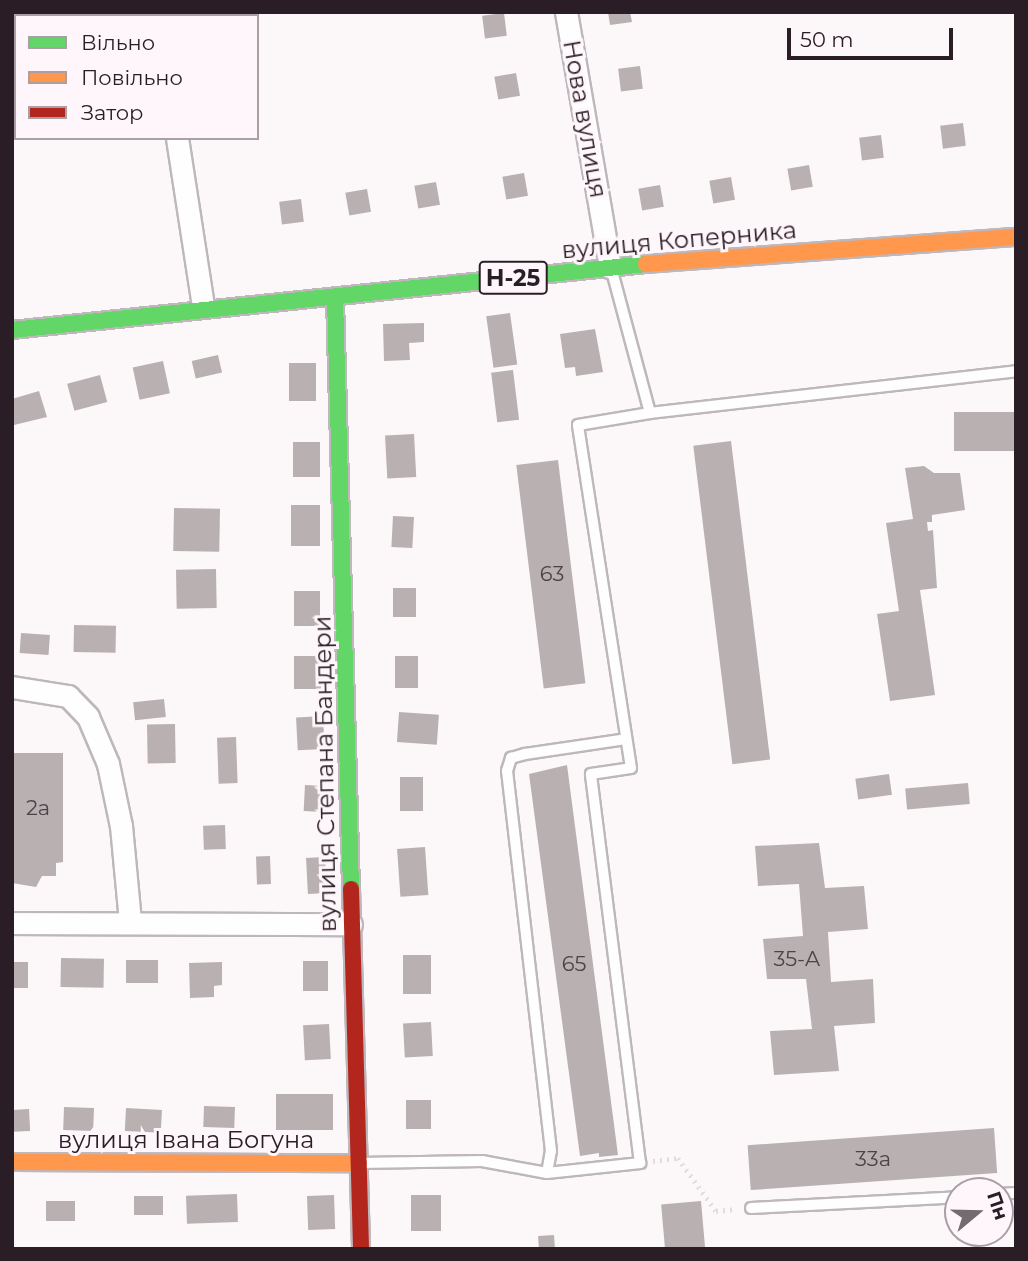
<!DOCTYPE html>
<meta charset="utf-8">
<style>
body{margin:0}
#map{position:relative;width:1028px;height:1261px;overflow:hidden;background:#fcf8fa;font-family:Montserrat,sans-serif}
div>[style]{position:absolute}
.building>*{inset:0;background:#b9b0b2;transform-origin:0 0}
.path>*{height:4.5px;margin-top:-2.25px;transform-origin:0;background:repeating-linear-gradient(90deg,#dfdedf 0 2px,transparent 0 7px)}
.roads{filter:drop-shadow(2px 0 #beb7bb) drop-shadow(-2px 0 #beb7bb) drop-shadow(0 2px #beb7bb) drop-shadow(0 -2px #beb7bb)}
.lane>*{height:10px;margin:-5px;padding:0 5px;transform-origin:5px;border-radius:5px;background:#fffefe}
.street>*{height:21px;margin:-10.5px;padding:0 10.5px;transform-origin:10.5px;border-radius:10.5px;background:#fffefe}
.fast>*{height:16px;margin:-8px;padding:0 8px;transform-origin:8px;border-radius:8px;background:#63d668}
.slow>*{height:16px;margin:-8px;padding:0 8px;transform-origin:8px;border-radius:8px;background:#ff974d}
.jam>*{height:16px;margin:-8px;padding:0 8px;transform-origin:8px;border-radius:8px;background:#b3261e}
span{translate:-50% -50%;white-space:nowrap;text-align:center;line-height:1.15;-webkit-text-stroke:6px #fef6fb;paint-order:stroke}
.number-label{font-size:21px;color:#4e4248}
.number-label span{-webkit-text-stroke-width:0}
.shield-label span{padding:2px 5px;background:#fef6fb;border:2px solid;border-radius:5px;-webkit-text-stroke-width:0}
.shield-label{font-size:23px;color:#2a1d25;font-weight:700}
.street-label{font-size:24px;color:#2a1d25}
.frame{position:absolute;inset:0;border:14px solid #2a1d25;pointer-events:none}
.legend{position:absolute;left:14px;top:14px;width:245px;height:126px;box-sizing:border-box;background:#fef6fb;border:2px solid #a99fa5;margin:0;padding:9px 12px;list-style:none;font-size:21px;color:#2a1d25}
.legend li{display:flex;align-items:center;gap:14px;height:35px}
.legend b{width:35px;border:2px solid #a99fa5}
.north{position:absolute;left:944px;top:1177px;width:70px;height:70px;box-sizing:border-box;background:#fef6fb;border:2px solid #a99fa5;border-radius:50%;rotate:71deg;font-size:19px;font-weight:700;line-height:28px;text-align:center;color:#2a1d25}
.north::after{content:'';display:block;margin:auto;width:24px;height:32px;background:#746a70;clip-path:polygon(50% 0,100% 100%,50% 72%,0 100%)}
.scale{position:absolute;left:787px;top:28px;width:166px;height:32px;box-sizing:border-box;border:4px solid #2a1d25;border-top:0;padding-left:9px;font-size:21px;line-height:24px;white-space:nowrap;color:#2a1d25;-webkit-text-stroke:5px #fef6fb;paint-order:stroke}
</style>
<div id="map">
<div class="building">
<i style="clip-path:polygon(608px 12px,630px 12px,632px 22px,610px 25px)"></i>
<i style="left:504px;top:13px;width:23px;height:22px;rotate:83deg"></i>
<i style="left:640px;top:66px;width:23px;height:22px;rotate:83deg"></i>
<i style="left:516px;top:73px;width:23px;height:22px;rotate:80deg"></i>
<i style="left:963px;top:123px;width:23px;height:23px;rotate:83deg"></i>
<i style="left:881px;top:135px;width:23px;height:22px;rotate:83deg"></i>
<i style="left:809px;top:165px;width:22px;height:22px;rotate:80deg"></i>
<i style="left:524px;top:173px;width:23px;height:22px;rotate:80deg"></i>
<i style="left:731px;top:177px;width:23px;height:22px;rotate:80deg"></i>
<i style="left:436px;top:182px;width:23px;height:22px;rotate:80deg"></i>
<i style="left:660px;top:185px;width:22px;height:22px;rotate:80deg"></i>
<i style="left:367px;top:189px;width:23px;height:22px;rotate:80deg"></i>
<i style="left:301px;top:199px;width:23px;height:22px;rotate:83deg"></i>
<i style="left:510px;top:313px;width:52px;height:24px;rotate:82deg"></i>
<i style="clip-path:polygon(424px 323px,424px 342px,409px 343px,410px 360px,384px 361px,383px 324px)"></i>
<i style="clip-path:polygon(595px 329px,603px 372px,576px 376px,575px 367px,565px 368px,560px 334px)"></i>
<i style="left:218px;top:355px;width:18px;height:27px;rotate:77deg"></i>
<i style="left:163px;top:361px;width:33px;height:31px;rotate:78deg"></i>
<i style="left:289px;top:363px;width:27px;height:38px"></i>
<i style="left:513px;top:370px;width:50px;height:22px;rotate:83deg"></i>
<i style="left:100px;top:375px;width:28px;height:34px;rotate:75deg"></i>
<i style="clip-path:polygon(39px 391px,47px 417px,14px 425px,12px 399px)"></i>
<i style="left:1016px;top:412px;width:39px;height:62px;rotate:90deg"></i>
<i style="left:414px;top:434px;width:43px;height:29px;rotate:87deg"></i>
<i style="left:731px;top:441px;width:321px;height:38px;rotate:83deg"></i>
<i style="left:293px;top:442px;width:27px;height:35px"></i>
<i style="left:558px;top:460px;width:225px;height:42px;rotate:83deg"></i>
<i style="clip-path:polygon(924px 466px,934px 473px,960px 473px,965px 510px,932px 515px,932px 522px,927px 522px,928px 531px,933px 530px,937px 588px,920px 590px,935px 695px,890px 701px,877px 614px,899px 611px,886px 523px,913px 519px,905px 468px)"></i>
<i style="left:291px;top:505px;width:29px;height:41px"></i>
<i style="left:174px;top:508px;width:46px;height:43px;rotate:1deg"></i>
<i style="left:393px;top:516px;width:21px;height:31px;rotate:3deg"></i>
<i style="left:216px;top:569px;width:39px;height:40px;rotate:89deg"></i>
<i style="left:393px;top:588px;width:23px;height:29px"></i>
<i style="left:294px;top:591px;width:26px;height:35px"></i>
<i style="left:74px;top:625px;width:42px;height:27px;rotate:1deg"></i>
<i style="left:21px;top:633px;width:29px;height:20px;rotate:4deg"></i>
<i style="left:294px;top:656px;width:27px;height:33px"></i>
<i style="left:395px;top:656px;width:23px;height:32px"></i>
<i style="left:164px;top:699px;width:18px;height:31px;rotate:84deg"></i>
<i style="left:399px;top:712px;width:40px;height:30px;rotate:4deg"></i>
<i style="left:323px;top:716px;width:33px;height:27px;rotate:87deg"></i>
<i style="left:175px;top:724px;width:39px;height:28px;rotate:89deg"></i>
<i style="left:236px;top:737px;width:46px;height:19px;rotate:88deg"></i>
<i style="clip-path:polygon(12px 753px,63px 753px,63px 862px,56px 863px,56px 876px,42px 876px,36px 887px,12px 883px)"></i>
<i style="clip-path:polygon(567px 765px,618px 1155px,599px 1157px,599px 1153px,580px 1156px,529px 774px)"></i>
<i style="left:889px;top:774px;width:21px;height:34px;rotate:82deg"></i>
<i style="left:400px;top:777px;width:23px;height:34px"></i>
<i style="left:968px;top:783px;width:21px;height:63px;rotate:85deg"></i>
<i style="left:305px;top:785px;width:19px;height:26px;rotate:3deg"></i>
<i style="left:225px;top:825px;width:24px;height:22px;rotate:88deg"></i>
<i style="clip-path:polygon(819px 843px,825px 888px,864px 886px,868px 929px,828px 932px,831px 982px,873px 979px,875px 1023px,834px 1026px,839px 1071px,774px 1075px,770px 1031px,812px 1029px,806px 979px,767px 979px,763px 939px,803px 936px,799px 884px,758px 886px,755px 846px)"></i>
<i style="left:425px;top:847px;width:48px;height:28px;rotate:86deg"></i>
<i style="left:270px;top:856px;width:28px;height:14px;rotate:88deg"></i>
<i style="left:325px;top:857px;width:36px;height:19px;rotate:87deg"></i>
<i style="left:403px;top:955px;width:28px;height:39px"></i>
<i style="left:61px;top:958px;width:43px;height:29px;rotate:1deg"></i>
<i style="left:126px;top:960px;width:32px;height:23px"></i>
<i style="left:303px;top:961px;width:25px;height:30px"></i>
<i style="left:12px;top:962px;width:16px;height:26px"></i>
<i style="clip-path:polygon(222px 962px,222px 985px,214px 986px,214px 997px,190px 998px,189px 963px)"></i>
<i style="left:431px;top:1022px;width:34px;height:28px;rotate:87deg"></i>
<i style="left:329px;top:1024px;width:35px;height:26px;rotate:87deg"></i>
<i style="left:276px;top:1094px;width:57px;height:36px"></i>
<i style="left:406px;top:1100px;width:25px;height:29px"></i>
<i style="left:204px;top:1106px;width:31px;height:21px;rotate:2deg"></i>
<i style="left:64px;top:1107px;width:30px;height:23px;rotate:2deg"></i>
<i style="left:126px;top:1108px;width:36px;height:23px;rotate:3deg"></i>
<i style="left:29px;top:1109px;width:22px;height:17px;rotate:87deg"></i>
<i style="left:994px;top:1128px;width:45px;height:247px;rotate:86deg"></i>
<i style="left:237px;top:1194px;width:28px;height:51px;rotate:88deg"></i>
<i style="left:334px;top:1195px;width:34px;height:27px;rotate:88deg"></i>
<i style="left:411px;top:1195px;width:30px;height:36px"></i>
<i style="left:163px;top:1196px;width:19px;height:29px;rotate:90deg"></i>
<i style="left:75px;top:1201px;width:20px;height:29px;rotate:90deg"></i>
<i style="left:701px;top:1201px;width:48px;height:40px;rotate:85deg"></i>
<i style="left:554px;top:1235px;width:14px;height:16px;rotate:86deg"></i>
</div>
<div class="path">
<i style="left:653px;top:1161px;width:25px;rotate:-7deg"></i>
<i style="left:678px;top:1158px;width:65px;rotate:54.4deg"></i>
<i style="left:716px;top:1211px;width:20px;rotate:-6deg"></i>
</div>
<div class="roads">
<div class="lane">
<i style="left:650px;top:413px;width:368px;rotate:-6.5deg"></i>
<i style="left:359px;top:1163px;width:123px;rotate:-0.9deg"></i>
<i style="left:482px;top:1161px;width:66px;rotate:10.5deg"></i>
<i style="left:547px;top:1173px;width:94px;rotate:-6.1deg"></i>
<i style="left:640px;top:1163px;width:392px;rotate:-97.2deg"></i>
<i style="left:591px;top:774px;width:40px;rotate:-8.5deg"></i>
<i style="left:631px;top:768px;width:347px;rotate:-98.8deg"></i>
<i style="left:578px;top:425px;width:73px;rotate:-9.5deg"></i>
<i style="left:650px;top:413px;width:147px;rotate:-105deg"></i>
<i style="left:547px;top:1173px;width:22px;rotate:-80deg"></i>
<i style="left:551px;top:1151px;width:383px;rotate:-96.6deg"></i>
<i style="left:507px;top:771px;width:14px;rotate:-73deg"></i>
<i style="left:511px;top:758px;width:15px;rotate:-16deg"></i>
<i style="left:525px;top:754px;width:102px;rotate:-8.4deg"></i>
<i style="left:1000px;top:1194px;width:16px;rotate:-4deg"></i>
<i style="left:751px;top:1208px;width:207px;rotate:-3deg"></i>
</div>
<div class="street">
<i style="left:157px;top:12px;width:4px;rotate:76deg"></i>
<i style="left:566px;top:12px;width:259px;rotate:80.2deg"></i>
<i style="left:177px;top:138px;width:170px;rotate:81.2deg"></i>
<i style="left:12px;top:687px;width:57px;rotate:9.1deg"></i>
<i style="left:68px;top:696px;width:29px;rotate:46deg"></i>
<i style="left:88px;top:717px;width:51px;rotate:66.9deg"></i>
<i style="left:108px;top:764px;width:63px;rotate:78.2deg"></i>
<i style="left:121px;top:826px;width:96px;rotate:84.6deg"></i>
<i style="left:12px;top:923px;width:339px;rotate:0.2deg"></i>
</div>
<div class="fast">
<i style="left:335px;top:298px;width:591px;rotate:88.45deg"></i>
<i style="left:12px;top:330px;width:637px;rotate:-5.94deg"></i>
</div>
<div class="slow">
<i style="left:646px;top:264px;width:371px;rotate:-4.2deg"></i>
<i style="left:12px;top:1162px;width:347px;rotate:0.2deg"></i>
</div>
<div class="jam">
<i style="left:351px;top:889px;width:360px;rotate:88.4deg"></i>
</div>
</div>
<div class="number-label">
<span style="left:552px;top:574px">63</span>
<span style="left:38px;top:808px">2а</span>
<span style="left:797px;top:959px">35-А</span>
<span style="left:574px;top:964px">65</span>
<span style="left:873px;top:1159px">33а</span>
</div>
<div class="shield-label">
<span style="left:513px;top:278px">Н-25</span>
</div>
<div class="street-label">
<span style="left:585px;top:119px;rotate:80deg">Нова вулиця</span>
<span style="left:679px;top:240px;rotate:-5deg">вулиця Коперника</span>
<span style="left:325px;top:774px;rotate:-91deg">вулиця Степана Бандери</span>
<span style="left:186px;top:1140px">вулиця Івана Богуна</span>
</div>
<div class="frame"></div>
<ul class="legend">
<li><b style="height:9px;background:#63d668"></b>Вільно</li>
<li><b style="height:9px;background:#ff974d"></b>Повільно</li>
<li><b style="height:9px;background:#b3261e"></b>Затор</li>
</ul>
<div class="north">Пн</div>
<div class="scale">50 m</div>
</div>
